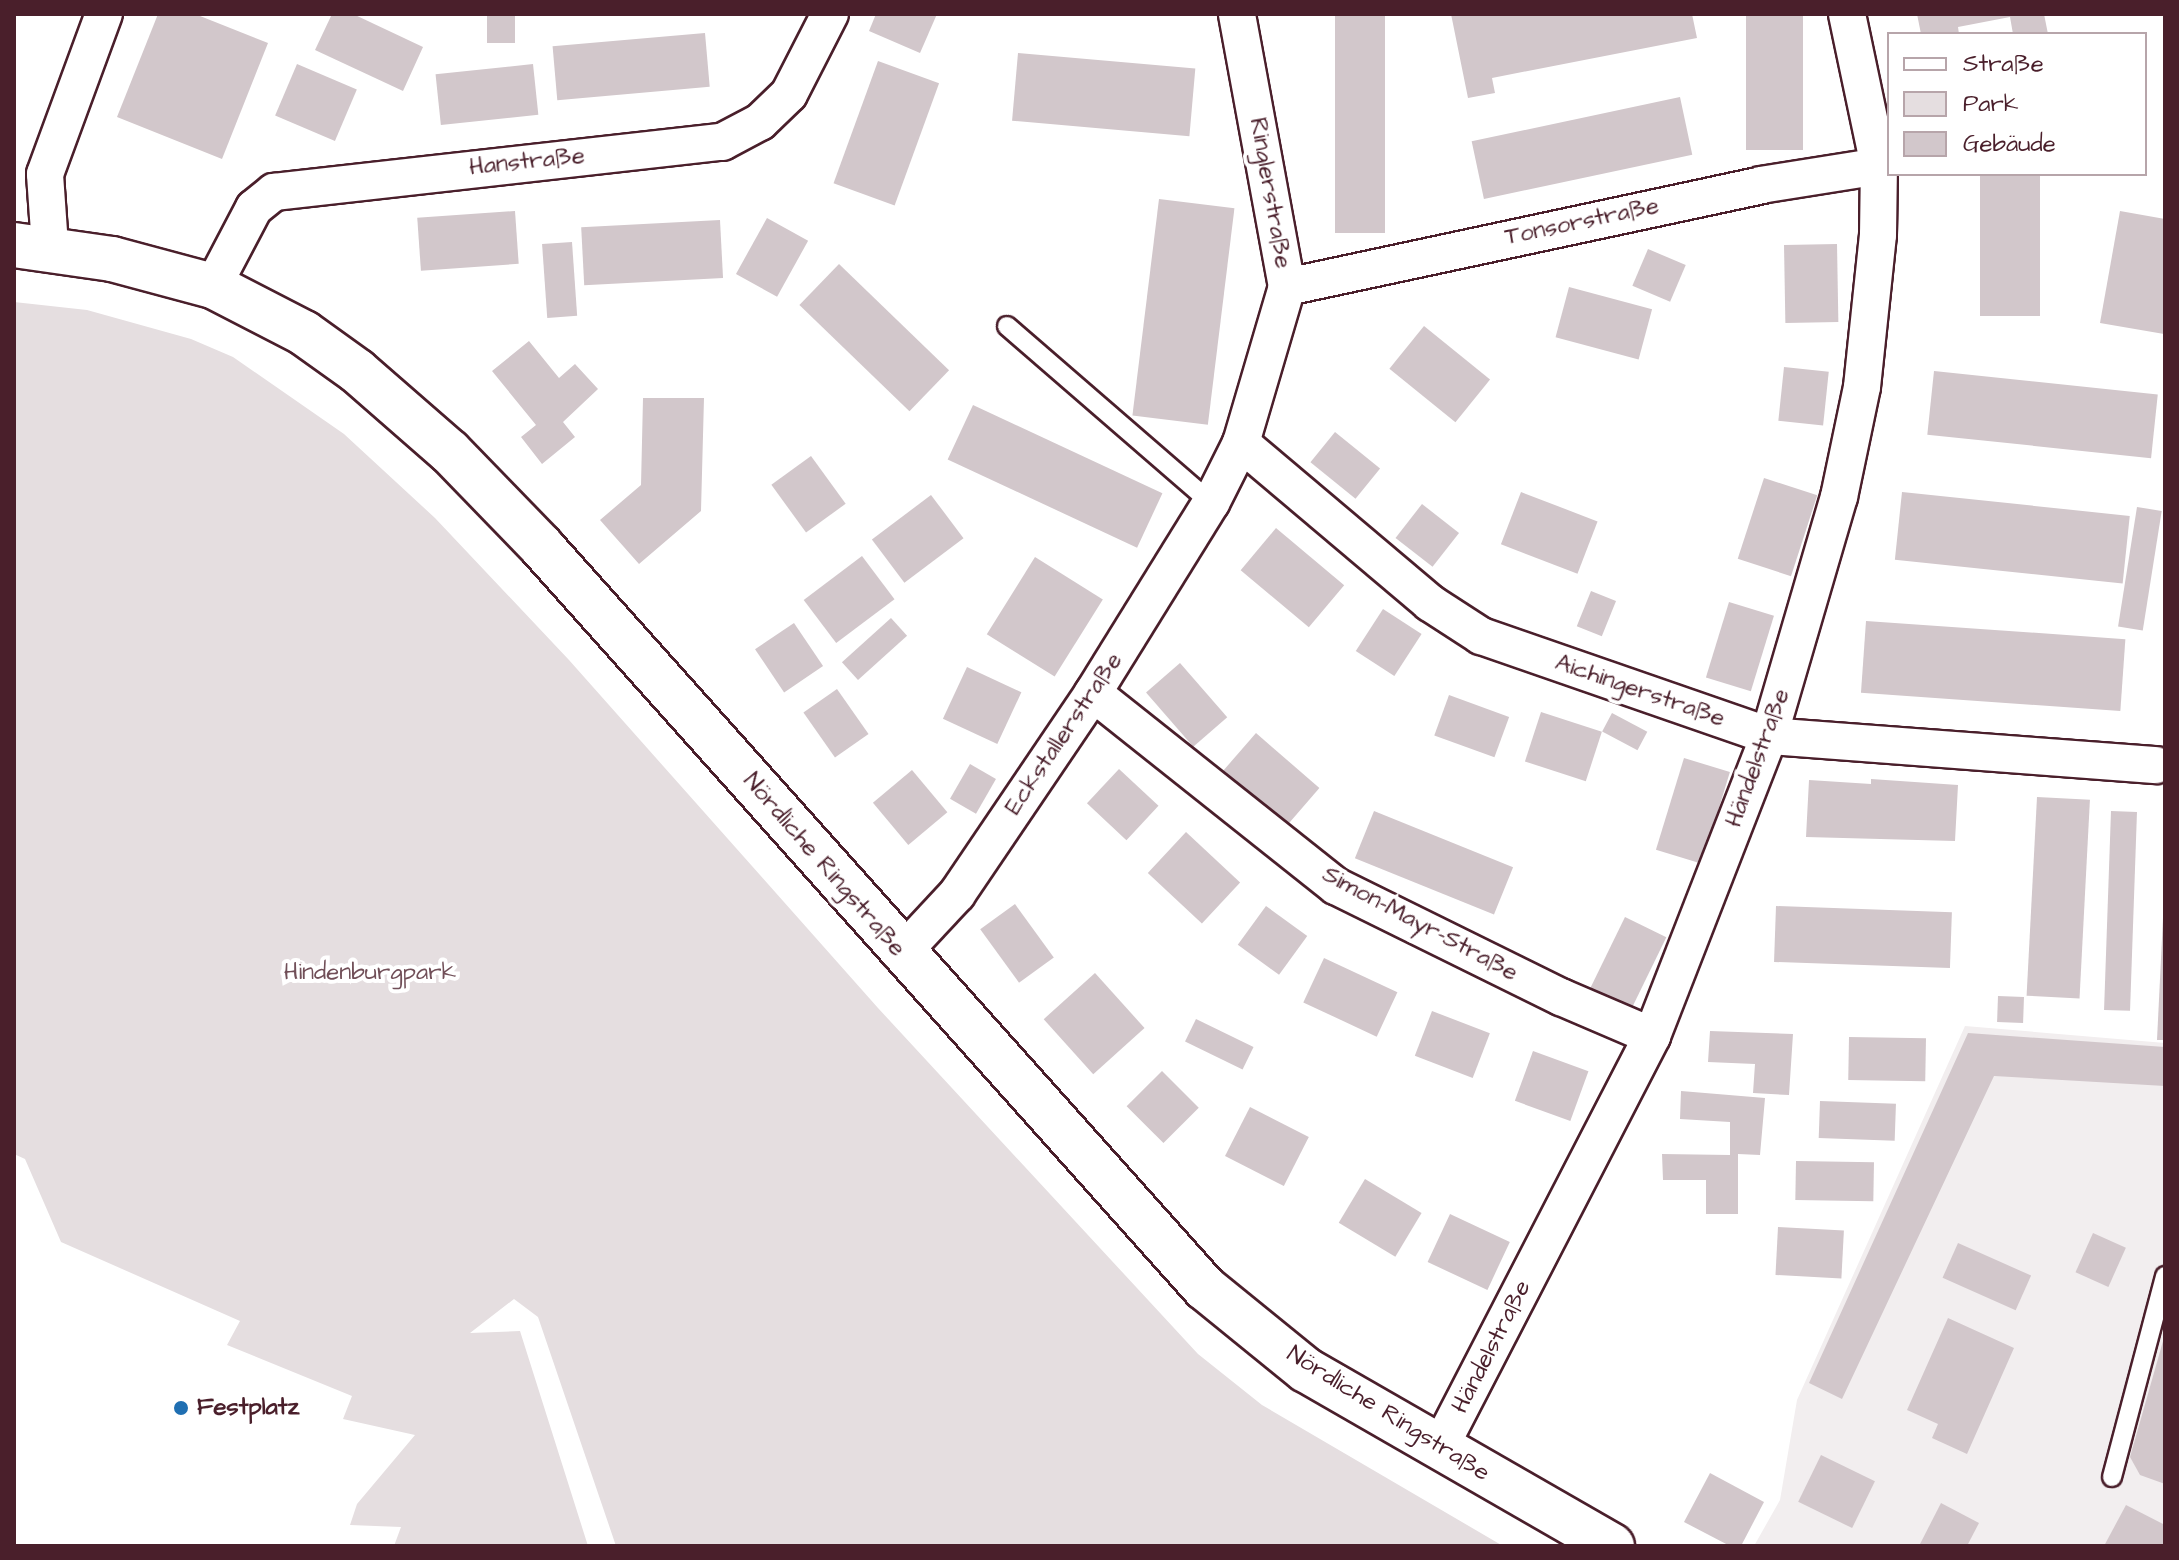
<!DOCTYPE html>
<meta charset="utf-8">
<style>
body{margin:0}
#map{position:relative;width:2179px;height:1560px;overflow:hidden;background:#fff;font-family:"Architects Daughter",sans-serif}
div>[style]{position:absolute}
.built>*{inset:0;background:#f2eeef}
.green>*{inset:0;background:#e5dee0}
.building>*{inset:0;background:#d2c7cb;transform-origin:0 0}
.roads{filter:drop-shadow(2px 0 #4a1f2b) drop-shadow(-2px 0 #4a1f2b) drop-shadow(0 2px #4a1f2b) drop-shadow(0 -2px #4a1f2b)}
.service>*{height:18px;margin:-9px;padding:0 9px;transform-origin:9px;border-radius:9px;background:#fff}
.minor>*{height:36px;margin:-18px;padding:0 18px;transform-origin:18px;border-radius:18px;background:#fff}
.secondary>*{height:44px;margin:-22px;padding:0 22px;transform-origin:22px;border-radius:22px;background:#fff}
.dots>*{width:22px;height:22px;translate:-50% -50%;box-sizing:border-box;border:4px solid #fff;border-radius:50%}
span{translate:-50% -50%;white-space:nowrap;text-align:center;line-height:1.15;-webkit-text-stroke:8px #fff;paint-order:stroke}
.street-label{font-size:24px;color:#4a1f2b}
.park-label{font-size:24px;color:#714f58}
.poi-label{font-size:24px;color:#4a1f2b;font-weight:700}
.left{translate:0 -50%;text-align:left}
.frame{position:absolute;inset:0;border:16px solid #4a1f2b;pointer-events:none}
.legend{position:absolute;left:1887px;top:32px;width:260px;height:144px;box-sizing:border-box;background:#fff;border:2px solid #b7a5aa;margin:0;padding:10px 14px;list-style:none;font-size:24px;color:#4a1f2b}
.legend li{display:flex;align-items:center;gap:16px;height:40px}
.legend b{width:40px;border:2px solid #b7a5aa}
</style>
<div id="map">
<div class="built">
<i style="clip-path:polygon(1965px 1026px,2165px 1043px,2165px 1546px,1754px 1546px,1780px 1500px,1797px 1400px)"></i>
</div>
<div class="green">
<i style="clip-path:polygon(14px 302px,87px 310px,191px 339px,233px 357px,344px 434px,435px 518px,569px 660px,878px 1008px,1198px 1354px,1262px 1405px,1503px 1546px,616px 1546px,538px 1317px,514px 1299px,470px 1333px,520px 1331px,588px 1546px,394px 1546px,401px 1527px,350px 1525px,357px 1504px,415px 1435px,343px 1419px,352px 1396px,227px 1345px,240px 1321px,61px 1242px,25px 1159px,14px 1154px)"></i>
</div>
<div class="building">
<i style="clip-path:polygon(158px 14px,195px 14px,268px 43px,222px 159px,117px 117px)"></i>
<i style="clip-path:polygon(332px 14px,353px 14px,423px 47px,403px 91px,315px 50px)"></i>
<i style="left:487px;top:14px;width:28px;height:29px"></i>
<i style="clip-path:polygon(876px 14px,937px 14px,920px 53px,869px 31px)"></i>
<i style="left:1335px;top:14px;width:50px;height:219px"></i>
<i style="clip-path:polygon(1451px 14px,1692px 14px,1697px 38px,1492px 78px,1495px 93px,1468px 98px)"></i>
<i style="left:1746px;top:14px;width:57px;height:136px"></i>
<i style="clip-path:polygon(1917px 14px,2044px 14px,2048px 34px,2013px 34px,2010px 17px,1958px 27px,1959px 34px,1921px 34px)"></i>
<i style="left:705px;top:33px;width:54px;height:153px;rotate:85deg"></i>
<i style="left:1018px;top:53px;width:178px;height:68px;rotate:5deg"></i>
<i style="left:878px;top:61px;width:65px;height:130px;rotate:20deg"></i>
<i style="left:297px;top:64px;width:65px;height:56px;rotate:23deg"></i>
<i style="left:533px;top:64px;width:51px;height:98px;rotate:84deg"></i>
<i style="left:1680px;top:97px;width:59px;height:213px;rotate:78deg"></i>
<i style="left:1980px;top:174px;width:60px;height:142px"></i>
<i style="left:1159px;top:199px;width:76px;height:218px;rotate:7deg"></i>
<i style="left:515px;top:211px;width:53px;height:98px;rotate:86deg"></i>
<i style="clip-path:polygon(2120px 211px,2165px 219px,2164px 334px,2100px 323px)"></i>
<i style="left:767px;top:218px;width:47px;height:64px;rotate:29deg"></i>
<i style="left:720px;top:220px;width:58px;height:139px;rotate:87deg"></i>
<i style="left:572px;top:242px;width:74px;height:30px;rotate:86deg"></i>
<i style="left:1837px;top:244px;width:78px;height:53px;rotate:89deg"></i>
<i style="left:1648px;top:249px;width:41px;height:40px;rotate:23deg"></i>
<i style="left:839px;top:264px;width:153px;height:57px;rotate:44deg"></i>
<i style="left:1569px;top:287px;width:86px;height:52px;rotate:15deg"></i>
<i style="left:1424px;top:326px;width:85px;height:55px;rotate:39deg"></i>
<i style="clip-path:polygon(529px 341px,559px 378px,575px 364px,598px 389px,563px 422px,575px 437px,542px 464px,521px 437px,536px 425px,492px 371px)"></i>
<i style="left:1784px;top:367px;width:45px;height:54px;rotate:6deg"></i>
<i style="left:1934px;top:371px;width:225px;height:64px;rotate:6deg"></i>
<i style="clip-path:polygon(643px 398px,704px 398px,701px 511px,639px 564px,600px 520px,641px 485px)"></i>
<i style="left:973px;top:405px;width:209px;height:60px;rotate:25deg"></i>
<i style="left:1335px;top:432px;width:58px;height:39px;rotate:39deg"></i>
<i style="left:811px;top:456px;width:59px;height:49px;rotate:54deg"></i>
<i style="left:1764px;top:478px;width:56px;height:85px;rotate:18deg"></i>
<i style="left:1521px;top:492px;width:82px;height:56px;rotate:21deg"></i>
<i style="left:1902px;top:492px;width:229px;height:68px;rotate:6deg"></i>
<i style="left:931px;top:495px;width:54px;height:74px;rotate:53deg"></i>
<i style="left:1422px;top:504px;width:47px;height:43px;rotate:38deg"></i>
<i style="left:2137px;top:507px;width:25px;height:121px;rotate:9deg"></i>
<i style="left:1276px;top:528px;width:89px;height:55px;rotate:40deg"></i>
<i style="left:862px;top:556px;width:54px;height:73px;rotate:53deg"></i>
<i style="left:1035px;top:557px;width:80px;height:91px;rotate:32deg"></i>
<i style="left:1591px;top:591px;width:27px;height:38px;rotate:22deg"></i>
<i style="left:1729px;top:602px;width:47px;height:79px;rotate:17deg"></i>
<i style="left:1383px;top:609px;width:46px;height:50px;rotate:33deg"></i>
<i style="left:891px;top:618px;width:24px;height:66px;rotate:48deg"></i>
<i style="left:1866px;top:621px;width:260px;height:72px;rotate:4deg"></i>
<i style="left:794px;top:623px;width:52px;height:47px;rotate:56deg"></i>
<i style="left:1180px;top:663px;width:72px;height:45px;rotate:49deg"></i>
<i style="left:967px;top:667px;width:60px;height:57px;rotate:25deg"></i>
<i style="left:837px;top:689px;width:55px;height:41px;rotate:55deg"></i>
<i style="left:1449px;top:695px;width:64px;height:43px;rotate:20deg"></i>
<i style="left:1541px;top:712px;width:64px;height:52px;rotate:18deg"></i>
<i style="left:1612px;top:713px;width:40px;height:21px;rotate:28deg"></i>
<i style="left:1256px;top:733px;width:84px;height:57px;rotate:41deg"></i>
<i style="left:1684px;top:758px;width:48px;height:96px;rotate:17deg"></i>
<i style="left:970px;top:764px;width:30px;height:40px;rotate:30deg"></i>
<i style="left:1119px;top:769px;width:54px;height:47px;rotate:43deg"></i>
<i style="left:912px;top:770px;width:55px;height:51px;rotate:50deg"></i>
<i style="clip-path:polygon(1871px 779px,1958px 785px,1955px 841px,1806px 837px,1809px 780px,1871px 784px)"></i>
<i style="left:2037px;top:797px;width:53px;height:199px;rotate:3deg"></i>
<i style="left:1374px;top:811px;width:150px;height:51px;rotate:22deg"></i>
<i style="left:2111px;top:811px;width:26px;height:199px;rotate:2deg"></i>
<i style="left:1186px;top:832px;width:74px;height:56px;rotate:43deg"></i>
<i style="left:1015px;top:904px;width:66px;height:43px;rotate:54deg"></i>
<i style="left:1266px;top:906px;width:51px;height:48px;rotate:36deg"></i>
<i style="left:1776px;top:906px;width:176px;height:56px;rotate:2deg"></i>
<i style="left:1625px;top:917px;width:46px;height:84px;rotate:26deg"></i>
<i style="clip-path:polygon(2163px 918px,2165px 918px,2165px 1040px,2157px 1040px)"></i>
<i style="left:1324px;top:958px;width:81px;height:49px;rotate:25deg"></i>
<i style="left:1095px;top:973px;width:74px;height:69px;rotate:48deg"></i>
<i style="left:1998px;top:996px;width:26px;height:26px;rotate:2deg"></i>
<i style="left:1432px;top:1011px;width:62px;height:48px;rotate:21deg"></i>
<i style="left:1196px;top:1019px;width:64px;height:25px;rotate:26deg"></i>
<i style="clip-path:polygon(1710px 1031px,1793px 1034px,1789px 1095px,1753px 1093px,1755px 1064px,1708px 1062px)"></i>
<i style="clip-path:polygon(1968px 1033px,2165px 1047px,2165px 1086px,1994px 1076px,1842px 1399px,1809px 1383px)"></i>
<i style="left:1849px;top:1037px;width:77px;height:43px;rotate:1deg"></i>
<i style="left:1533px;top:1051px;width:59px;height:53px;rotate:20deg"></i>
<i style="left:1162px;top:1071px;width:52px;height:50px;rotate:45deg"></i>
<i style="clip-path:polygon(1681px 1091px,1765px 1098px,1760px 1155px,1738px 1154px,1738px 1214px,1706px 1214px,1706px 1180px,1663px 1180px,1662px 1154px,1730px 1155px,1730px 1122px,1680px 1119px)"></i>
<i style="left:1820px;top:1101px;width:76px;height:37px;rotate:2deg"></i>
<i style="left:1250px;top:1107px;width:66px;height:55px;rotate:27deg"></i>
<i style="left:1796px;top:1161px;width:78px;height:39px;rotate:1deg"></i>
<i style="left:1365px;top:1179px;width:66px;height:51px;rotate:31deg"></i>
<i style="left:1450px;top:1214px;width:66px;height:53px;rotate:25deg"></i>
<i style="left:1778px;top:1227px;width:66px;height:48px;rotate:3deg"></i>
<i style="left:2093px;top:1233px;width:36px;height:43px;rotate:24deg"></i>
<i style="left:1958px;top:1243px;width:80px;height:38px;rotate:24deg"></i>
<i style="clip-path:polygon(1948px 1318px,2014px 1348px,1967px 1454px,1932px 1438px,1938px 1424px,1907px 1410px)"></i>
<i style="clip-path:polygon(2165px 1334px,2165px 1484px,2140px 1475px,2130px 1457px)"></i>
<i style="left:1821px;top:1455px;width:60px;height:52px;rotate:26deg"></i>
<i style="clip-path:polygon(1710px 1473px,1764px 1502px,1741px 1546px,1730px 1546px,1684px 1522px)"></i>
<i style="clip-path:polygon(1941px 1503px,1979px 1523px,1967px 1546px,1919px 1546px)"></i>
<i style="clip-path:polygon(2126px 1505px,2165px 1525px,2165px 1546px,2104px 1546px)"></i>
</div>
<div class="roads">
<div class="service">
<i style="left:1007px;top:326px;width:270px;rotate:40.9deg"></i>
<i style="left:2112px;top:1477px;width:208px;rotate:-75.2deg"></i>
</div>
<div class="minor">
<i style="left:50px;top:246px;width:72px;rotate:-94deg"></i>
<i style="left:45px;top:174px;width:171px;rotate:-69.8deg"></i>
<i style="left:213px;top:286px;width:88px;rotate:-62.3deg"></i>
<i style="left:254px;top:208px;width:26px;rotate:-39deg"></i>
<i style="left:274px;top:192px;width:451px;rotate:-6.4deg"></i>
<i style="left:722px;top:142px;width:43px;rotate:-27.8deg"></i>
<i style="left:760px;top:122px;width:40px;rotate:-44deg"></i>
<i style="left:789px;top:94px;width:90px;rotate:-62.9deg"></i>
<i style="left:1287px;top:287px;width:485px;rotate:-12.1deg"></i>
<i style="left:1761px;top:185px;width:120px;rotate:-9.1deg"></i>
<i style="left:1241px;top:443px;width:248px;rotate:40.2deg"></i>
<i style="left:1430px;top:603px;width:61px;rotate:32.9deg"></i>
<i style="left:1481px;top:636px;width:305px;rotate:19.1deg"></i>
<i style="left:1769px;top:736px;width:388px;rotate:4.3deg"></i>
<i style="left:1093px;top:693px;width:310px;rotate:38.5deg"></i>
<i style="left:1336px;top:886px;width:251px;rotate:26.3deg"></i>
<i style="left:1561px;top:997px;width:99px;rotate:23.2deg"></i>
<i style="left:901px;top:954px;width:82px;rotate:-47deg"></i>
<i style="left:957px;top:894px;width:243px;rotate:-55.9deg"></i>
<i style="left:1093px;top:693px;width:224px;rotate:-58.2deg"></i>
<i style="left:1211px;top:503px;width:67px;rotate:-63.4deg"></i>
<i style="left:1241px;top:443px;width:163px;rotate:-73.6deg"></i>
<i style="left:1287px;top:287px;width:278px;rotate:-100.4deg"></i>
<i style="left:1439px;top:1449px;width:465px;rotate:-62.7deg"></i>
<i style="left:1652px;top:1036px;width:322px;rotate:-68.7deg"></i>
<i style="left:1769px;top:736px;width:249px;rotate:-73.7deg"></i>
<i style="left:1839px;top:497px;width:112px;rotate:-78.2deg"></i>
<i style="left:1862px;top:387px;width:153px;rotate:-84deg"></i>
<i style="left:1878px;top:235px;width:69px;rotate:-89.2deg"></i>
<i style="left:1879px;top:166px;width:155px;rotate:-101.9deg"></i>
</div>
<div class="secondary">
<i style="left:14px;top:245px;width:99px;rotate:8.1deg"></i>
<i style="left:112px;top:259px;width:105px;rotate:15deg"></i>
<i style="left:213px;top:286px;width:102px;rotate:27.3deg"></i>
<i style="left:304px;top:333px;width:65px;rotate:35.6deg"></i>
<i style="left:357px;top:371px;width:123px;rotate:41.1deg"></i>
<i style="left:450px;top:452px;width:131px;rotate:45.9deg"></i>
<i style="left:541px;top:546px;width:996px;rotate:48.18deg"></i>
<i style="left:1205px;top:1288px;width:130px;rotate:39.1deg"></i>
<i style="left:1306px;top:1370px;width:353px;rotate:29.9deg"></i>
</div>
</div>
<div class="dots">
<i style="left:181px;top:1408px;background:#1f6fb2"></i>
</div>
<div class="street-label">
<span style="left:527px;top:162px;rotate:-6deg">Hanstraße</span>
<span style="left:1270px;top:193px;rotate:80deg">Ringlerstraße</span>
<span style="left:1582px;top:222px;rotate:-12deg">Tonsorstraße</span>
<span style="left:1640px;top:691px;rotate:19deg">Aichingerstraße</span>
<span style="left:1064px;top:734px;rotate:-56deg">Eckstallerstraße</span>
<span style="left:1758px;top:758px;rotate:-70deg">Händelstraße</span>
<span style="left:824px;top:865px;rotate:49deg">Nördliche Ringstraße</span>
<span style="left:1420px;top:924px;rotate:28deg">Simon-Mayr-Straße</span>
<span style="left:1492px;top:1347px;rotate:-63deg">Händelstraße</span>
<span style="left:1388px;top:1414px;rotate:32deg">Nördliche Ringstraße</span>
</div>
<div class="park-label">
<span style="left:370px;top:973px">Hindenburgpark</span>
</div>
<div class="poi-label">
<span class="left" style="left:197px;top:1408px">Festplatz</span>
</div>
<div class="frame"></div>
<ul class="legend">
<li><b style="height:10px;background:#fff"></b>Straße</li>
<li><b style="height:22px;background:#e5dee0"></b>Park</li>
<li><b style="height:22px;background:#d2c7cb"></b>Gebäude</li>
</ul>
</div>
